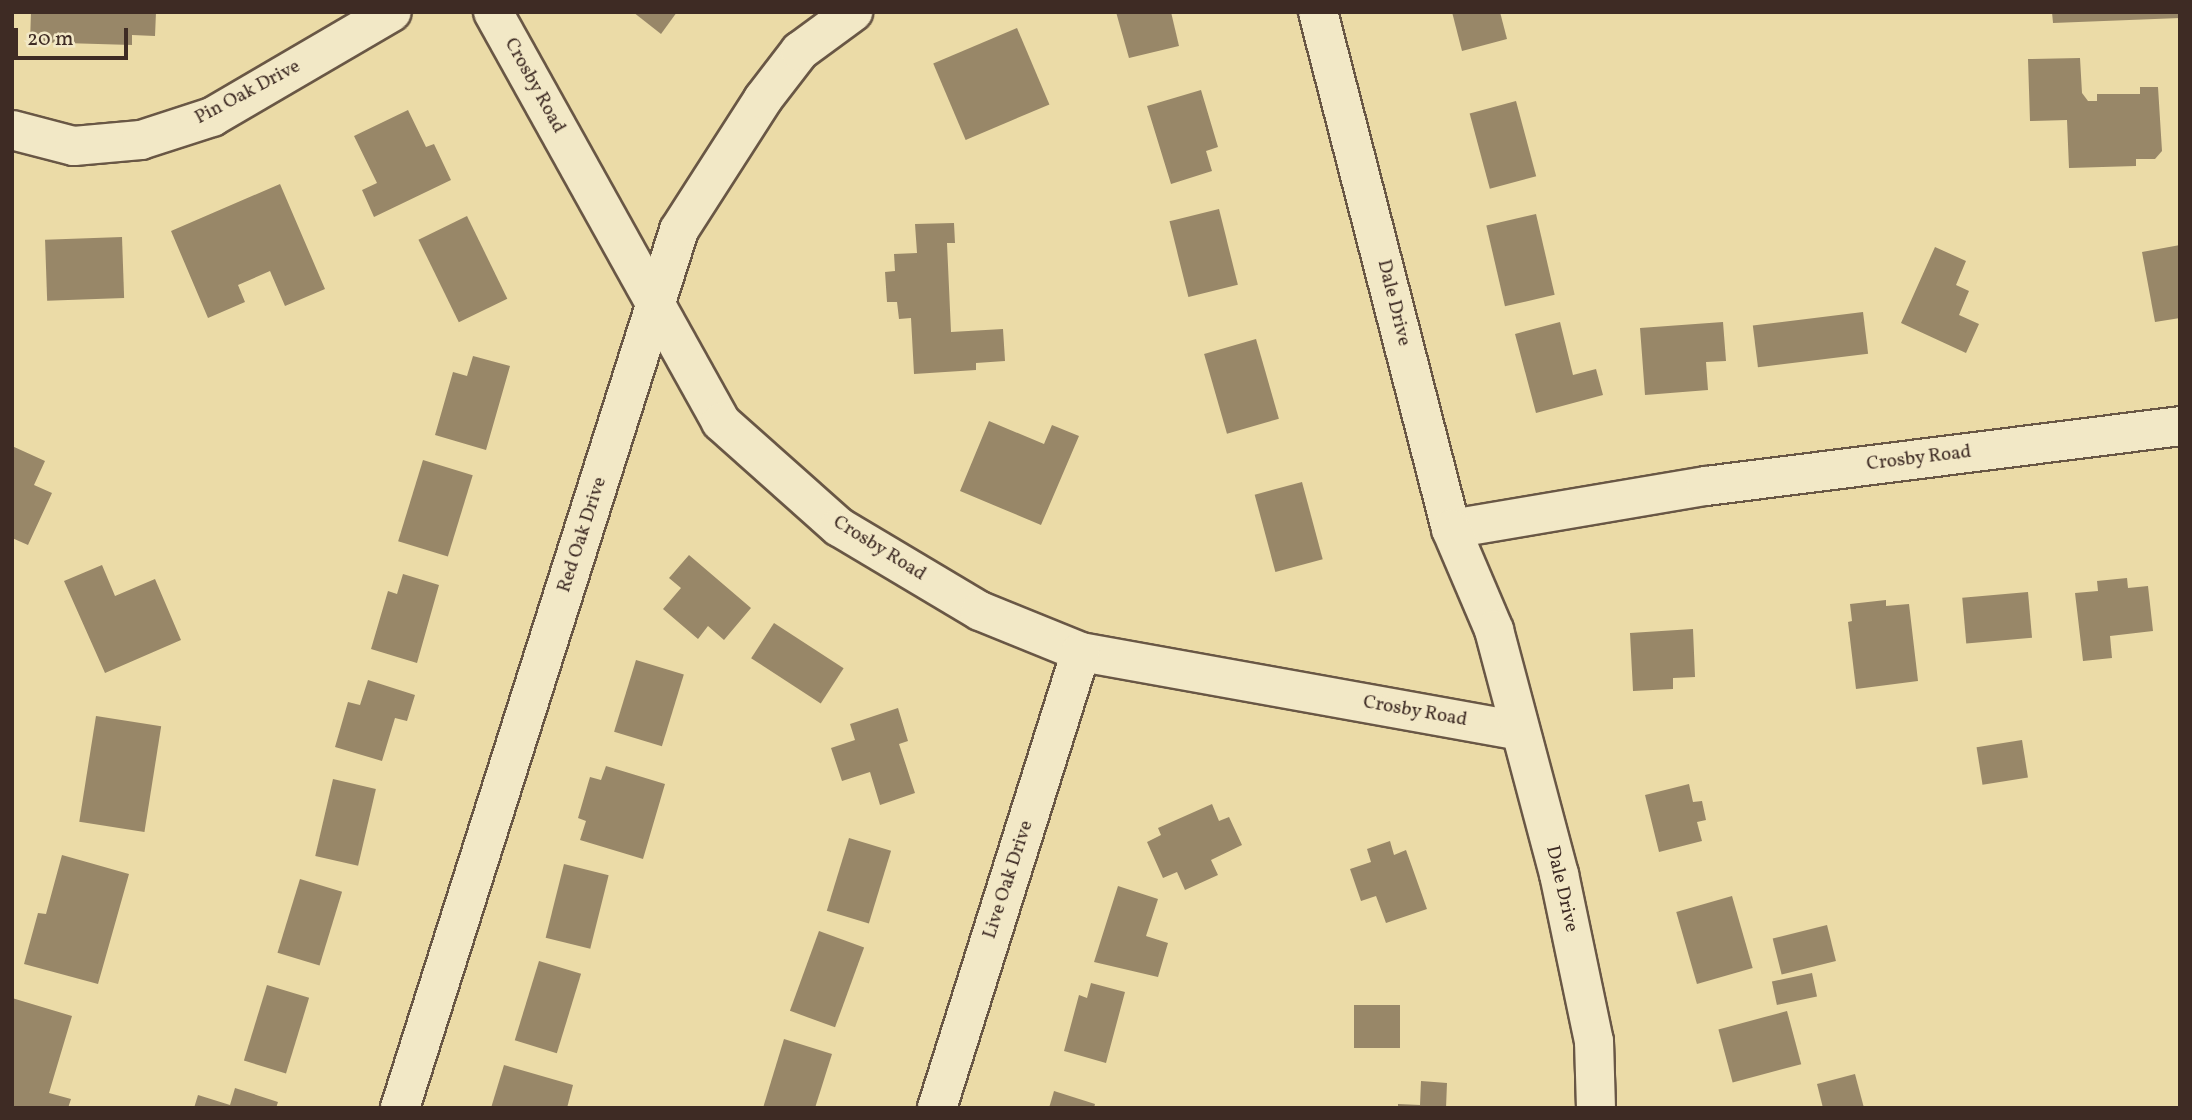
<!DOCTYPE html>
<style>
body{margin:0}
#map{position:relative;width:2192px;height:1120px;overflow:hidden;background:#ebdba7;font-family:Vollkorn,serif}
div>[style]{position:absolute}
.building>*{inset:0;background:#988768;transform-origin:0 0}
.roads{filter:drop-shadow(2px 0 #695745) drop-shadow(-2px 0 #695745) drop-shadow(0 2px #695745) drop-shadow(0 -2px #695745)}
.street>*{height:38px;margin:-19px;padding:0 19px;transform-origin:19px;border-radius:19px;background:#f2e8c6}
.secondary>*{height:38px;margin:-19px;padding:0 19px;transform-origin:19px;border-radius:19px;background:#f2e8c6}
span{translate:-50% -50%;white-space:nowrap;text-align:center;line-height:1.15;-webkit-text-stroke:5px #f2e8c6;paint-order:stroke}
.street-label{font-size:19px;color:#3e2b24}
.frame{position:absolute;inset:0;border:14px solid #3e2b24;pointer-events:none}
.scale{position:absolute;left:14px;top:28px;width:114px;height:32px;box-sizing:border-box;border:4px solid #3e2b24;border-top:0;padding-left:9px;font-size:21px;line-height:24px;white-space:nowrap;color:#3e2b24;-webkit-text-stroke:5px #f2e8c6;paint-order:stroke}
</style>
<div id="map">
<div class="building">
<i style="clip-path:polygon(31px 12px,156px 12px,155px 36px,132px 35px,132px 45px,30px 42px)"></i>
<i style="clip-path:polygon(633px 12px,677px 12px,661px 34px)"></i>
<i style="clip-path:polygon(1116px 12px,1171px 12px,1179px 46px,1129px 58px)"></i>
<i style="clip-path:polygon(1452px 12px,1500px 12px,1507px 39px,1462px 51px)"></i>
<i style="clip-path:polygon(2052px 12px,2180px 12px,2180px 18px,2053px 23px)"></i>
<i style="left:1017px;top:28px;width:83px;height:91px;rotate:67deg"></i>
<i style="clip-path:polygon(2080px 58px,2082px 93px,2088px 101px,2097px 101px,2097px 94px,2140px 94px,2140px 87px,2158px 87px,2162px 151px,2155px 159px,2136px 159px,2136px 166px,2069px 168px,2067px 120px,2030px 121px,2028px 59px)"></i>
<i style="clip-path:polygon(1201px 90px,1218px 147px,1206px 151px,1212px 171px,1171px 184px,1147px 106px)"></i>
<i style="left:1516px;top:101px;width:78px;height:48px;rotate:75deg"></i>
<i style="clip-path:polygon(408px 110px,426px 147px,434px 144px,451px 180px,374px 217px,362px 190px,377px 183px,354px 136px)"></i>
<i style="clip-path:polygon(280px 184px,325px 289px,285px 306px,270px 271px,238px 285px,245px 302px,208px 318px,171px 231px)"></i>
<i style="left:1219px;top:209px;width:78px;height:51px;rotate:76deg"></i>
<i style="left:1536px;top:214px;width:83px;height:51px;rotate:77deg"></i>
<i style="left:467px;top:216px;width:92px;height:54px;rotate:64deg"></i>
<i style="clip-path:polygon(954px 223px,955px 243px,947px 243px,951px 332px,1003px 329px,1005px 361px,976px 363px,976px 370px,914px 374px,911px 318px,899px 319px,897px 302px,887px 302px,885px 272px,895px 271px,894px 254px,917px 253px,915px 224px)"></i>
<i style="left:122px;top:237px;width:61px;height:77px;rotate:88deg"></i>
<i style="clip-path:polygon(2180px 245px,2180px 318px,2155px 322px,2142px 252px)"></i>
<i style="clip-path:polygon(1935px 247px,1966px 261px,1956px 285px,1969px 291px,1959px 315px,1979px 324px,1966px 353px,1901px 323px)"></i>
<i style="left:1863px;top:312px;width:42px;height:111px;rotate:83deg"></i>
<i style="clip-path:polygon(1560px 322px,1573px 375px,1596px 369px,1603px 395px,1536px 413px,1515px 334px)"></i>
<i style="clip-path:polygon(1723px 322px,1726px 361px,1706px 362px,1708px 390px,1645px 395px,1640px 328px)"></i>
<i style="left:1256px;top:339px;width:83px;height:54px;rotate:74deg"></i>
<i style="clip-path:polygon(473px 356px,510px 366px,486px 450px,435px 435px,453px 372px,467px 376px)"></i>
<i style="clip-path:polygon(989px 421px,1044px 444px,1052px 425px,1079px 436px,1041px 525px,960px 491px)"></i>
<i style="clip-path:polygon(12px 446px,45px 461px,34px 485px,52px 493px,28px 545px,12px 538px)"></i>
<i style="left:423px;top:460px;width:52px;height:85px;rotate:17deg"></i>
<i style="left:1302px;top:482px;width:80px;height:49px;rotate:75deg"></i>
<i style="clip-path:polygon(689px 555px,751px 608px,724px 640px,708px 626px,698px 639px,663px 609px,681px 588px,669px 578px)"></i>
<i style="clip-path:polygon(102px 565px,115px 596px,155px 579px,181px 640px,105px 673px,64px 581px)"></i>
<i style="clip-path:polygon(403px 574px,439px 585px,417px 663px,371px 649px,388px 591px,397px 594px)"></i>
<i style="clip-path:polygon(2127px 578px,2128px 588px,2148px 586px,2153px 631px,2110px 636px,2112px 658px,2083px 661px,2075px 593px,2098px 591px,2097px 581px)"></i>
<i style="left:2028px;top:592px;width:46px;height:66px;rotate:85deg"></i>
<i style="clip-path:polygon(1886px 600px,1886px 606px,1909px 604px,1918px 681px,1856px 689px,1848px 622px,1852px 621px,1850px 604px)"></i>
<i style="left:774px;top:623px;width:83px;height:42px;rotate:33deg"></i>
<i style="clip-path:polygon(1693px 629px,1695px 677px,1673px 678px,1673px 689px,1633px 691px,1630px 633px)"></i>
<i style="left:636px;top:660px;width:50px;height:75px;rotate:17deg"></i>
<i style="clip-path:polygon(368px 680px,415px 695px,407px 721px,395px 718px,382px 761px,335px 747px,348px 702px,360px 705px)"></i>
<i style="clip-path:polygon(898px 708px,908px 741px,899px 744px,915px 793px,880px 805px,870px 772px,842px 781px,831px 748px,855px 740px,850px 724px)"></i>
<i style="left:96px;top:716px;width:66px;height:107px;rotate:9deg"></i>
<i style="left:2022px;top:740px;width:38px;height:46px;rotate:81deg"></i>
<i style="clip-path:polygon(606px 766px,665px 784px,643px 859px,580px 840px,586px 821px,578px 818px,590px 777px,601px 780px)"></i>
<i style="left:333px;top:779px;width:44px;height:79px;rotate:13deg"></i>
<i style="clip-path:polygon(1689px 784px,1693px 802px,1702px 801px,1706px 820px,1697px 822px,1702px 841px,1659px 852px,1645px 795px)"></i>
<i style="clip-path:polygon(1212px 804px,1219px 821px,1229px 817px,1242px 845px,1211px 860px,1218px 875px,1185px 890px,1177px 872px,1163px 878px,1147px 842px,1161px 835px,1158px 828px)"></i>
<i style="left:849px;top:838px;width:44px;height:76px;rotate:17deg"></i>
<i style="clip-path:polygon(1390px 841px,1394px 855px,1406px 850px,1427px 909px,1386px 923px,1376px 896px,1361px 901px,1350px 869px,1371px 862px,1367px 849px)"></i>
<i style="clip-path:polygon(62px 855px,129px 874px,98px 984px,24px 964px,38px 913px,46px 914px)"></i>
<i style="left:564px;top:864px;width:46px;height:76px;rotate:14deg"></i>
<i style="left:300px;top:879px;width:44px;height:77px;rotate:17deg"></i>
<i style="clip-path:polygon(1118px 886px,1158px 899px,1146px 936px,1168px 943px,1158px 977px,1094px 962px)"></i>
<i style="left:1732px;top:896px;width:75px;height:58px;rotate:74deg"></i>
<i style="left:1827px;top:925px;width:37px;height:56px;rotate:76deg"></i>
<i style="left:819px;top:931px;width:48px;height:85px;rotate:20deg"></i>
<i style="left:539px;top:961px;width:44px;height:83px;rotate:17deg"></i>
<i style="left:1812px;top:973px;width:24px;height:41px;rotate:78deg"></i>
<i style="clip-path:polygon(1091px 983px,1125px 992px,1106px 1063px,1064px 1051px,1079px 995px,1087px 998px)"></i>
<i style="left:267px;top:985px;width:44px;height:79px;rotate:17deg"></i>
<i style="clip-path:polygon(12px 998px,72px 1016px,49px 1093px,71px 1099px,68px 1108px,12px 1108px)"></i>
<i style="left:1354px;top:1005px;width:46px;height:43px"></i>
<i style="left:1787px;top:1011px;width:55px;height:71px;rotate:75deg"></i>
<i style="clip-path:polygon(784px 1039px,832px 1054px,815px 1108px,763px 1108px)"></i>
<i style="clip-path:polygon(504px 1065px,573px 1085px,567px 1108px,491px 1108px)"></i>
<i style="clip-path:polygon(1855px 1074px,1864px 1108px,1823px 1108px,1817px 1084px)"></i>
<i style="clip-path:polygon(1421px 1081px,1447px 1083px,1446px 1108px,1398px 1108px,1398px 1104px,1420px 1105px)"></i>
<i style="clip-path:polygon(235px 1088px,278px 1102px,276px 1108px,194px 1108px,198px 1095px,230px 1105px)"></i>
<i style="clip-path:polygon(1054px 1091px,1095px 1104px,1094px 1108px,1049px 1108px)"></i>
</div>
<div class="roads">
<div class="street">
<i style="left:493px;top:12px;width:469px;rotate:60.9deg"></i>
<i style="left:721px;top:422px;width:158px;rotate:41.7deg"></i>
<i style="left:839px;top:527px;width:164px;rotate:30.8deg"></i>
<i style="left:980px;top:611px;width:109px;rotate:22.1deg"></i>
<i style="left:1081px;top:652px;width:445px;rotate:10.2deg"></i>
<i style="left:12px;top:130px;width:64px;rotate:14.5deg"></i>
<i style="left:74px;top:146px;width:67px;rotate:-5.1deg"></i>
<i style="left:141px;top:140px;width:75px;rotate:-17.9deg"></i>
<i style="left:212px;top:117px;width:208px;rotate:-30.3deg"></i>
<i style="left:1451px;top:529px;width:259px;rotate:-9.6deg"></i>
<i style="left:1706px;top:486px;width:478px;rotate:-7.2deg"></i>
<i style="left:400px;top:1108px;width:921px;rotate:-72.37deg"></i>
<i style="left:679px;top:230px;width:156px;rotate:-57.3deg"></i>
<i style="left:763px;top:99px;width:61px;rotate:-52.4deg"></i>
<i style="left:800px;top:51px;width:66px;rotate:-36.3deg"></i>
<i style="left:937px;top:1108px;width:478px;rotate:-72.5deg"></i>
</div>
<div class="secondary">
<i style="left:1318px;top:12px;width:534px;rotate:75.57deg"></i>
<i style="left:1451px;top:529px;width:110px;rotate:66.9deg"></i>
<i style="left:1494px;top:630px;width:253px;rotate:75.1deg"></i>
<i style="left:1559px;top:874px;width:171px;rotate:78.2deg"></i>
<i style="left:1594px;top:1041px;width:67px;rotate:88.3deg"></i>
</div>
</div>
<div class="street-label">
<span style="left:534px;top:86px;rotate:61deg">Crosby Road</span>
<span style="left:248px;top:93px;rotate:-28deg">Pin Oak Drive</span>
<span style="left:1393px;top:303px;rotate:76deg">Dale Drive</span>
<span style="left:1919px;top:459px;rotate:-7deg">Crosby Road</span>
<span style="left:583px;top:535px;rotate:-72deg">Red Oak Drive</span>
<span style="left:879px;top:549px;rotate:32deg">Crosby Road</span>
<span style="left:1415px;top:712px;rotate:10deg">Crosby Road</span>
<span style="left:1009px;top:880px;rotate:-72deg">Live Oak Drive</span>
<span style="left:1561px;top:889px;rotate:77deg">Dale Drive</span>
</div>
<div class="frame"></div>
<div class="scale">20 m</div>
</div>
